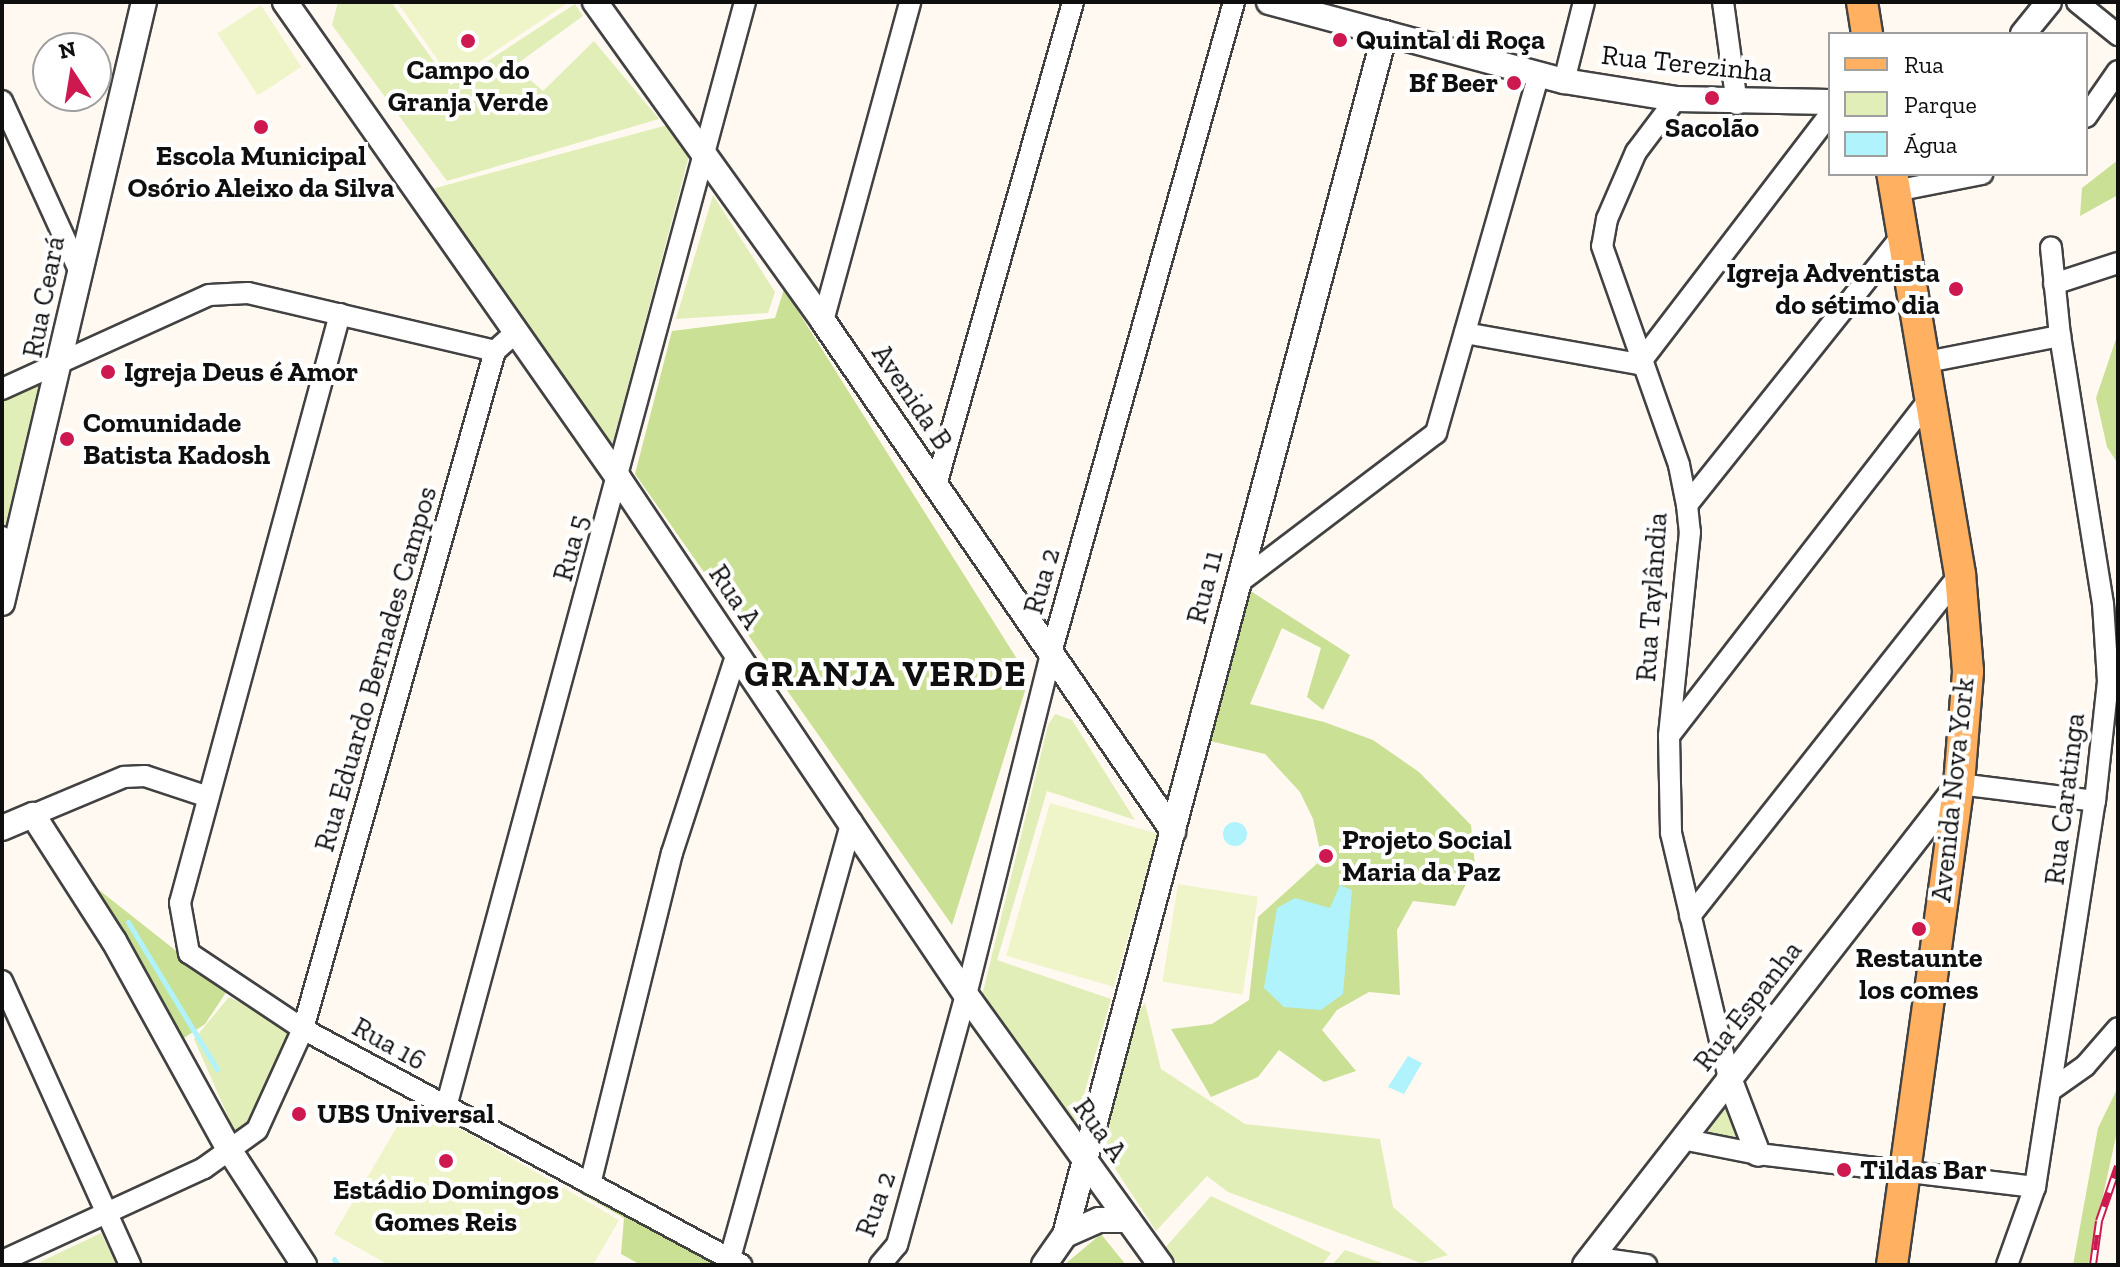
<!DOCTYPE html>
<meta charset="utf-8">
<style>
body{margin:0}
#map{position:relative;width:2120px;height:1267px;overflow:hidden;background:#fff9f1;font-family:"Zilla Slab",serif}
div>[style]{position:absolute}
.green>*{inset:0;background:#e1eeb7}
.forest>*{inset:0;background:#cae094}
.pitch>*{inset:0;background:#f0f4c9;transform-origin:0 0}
.water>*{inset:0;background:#b1f3fc}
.round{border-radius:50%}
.stream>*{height:5px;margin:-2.5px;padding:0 2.5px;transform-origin:2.5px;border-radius:2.5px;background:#b1f3fc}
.roads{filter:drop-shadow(2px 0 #424242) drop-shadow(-2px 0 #424242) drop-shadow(0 2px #424242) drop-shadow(0 -2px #424242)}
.minor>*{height:20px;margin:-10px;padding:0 10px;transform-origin:10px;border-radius:10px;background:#fff}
.tertiary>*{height:24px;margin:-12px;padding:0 12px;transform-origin:12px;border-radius:12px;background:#fff}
.primary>*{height:30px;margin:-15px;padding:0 15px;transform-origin:15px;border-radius:15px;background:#ffb161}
.rail>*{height:8px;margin-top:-4px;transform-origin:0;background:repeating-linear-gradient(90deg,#fff 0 15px,#cd194f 0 30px);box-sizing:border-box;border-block:2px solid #cd194f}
.dots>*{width:22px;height:22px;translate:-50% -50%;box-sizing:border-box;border:4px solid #fff;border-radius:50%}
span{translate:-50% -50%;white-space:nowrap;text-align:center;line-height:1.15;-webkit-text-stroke:8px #fff;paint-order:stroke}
.poi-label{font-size:28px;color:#0f0f0f;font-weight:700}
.left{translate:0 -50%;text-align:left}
.right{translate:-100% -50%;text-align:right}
.street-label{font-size:28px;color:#0f0f0f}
.district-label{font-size:36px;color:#0f0f0f;font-weight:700;letter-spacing:2px}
.frame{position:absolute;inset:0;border:4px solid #0f0f0f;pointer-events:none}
.legend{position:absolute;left:1828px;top:32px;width:260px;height:144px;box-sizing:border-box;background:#fff;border:2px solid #9f9f9f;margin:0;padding:10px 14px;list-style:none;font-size:24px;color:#0f0f0f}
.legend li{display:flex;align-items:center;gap:16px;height:40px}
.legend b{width:40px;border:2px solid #9f9f9f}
.north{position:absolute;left:32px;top:32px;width:80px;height:80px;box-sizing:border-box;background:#fff;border:2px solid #9f9f9f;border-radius:50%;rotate:348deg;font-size:22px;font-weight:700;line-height:32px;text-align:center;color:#0f0f0f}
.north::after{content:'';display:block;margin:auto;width:28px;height:36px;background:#cd194f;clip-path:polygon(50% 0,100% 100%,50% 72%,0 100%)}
</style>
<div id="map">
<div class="green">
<i style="clip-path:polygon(338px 2px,391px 2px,451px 85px,575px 4px,583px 16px,514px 66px,543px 91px,594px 41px,659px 119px,447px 181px,332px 25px)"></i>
<i style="clip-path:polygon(671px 124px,689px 156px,611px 450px,428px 190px)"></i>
<i style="clip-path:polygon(713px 195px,775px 292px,768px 313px,676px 319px)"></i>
<i style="clip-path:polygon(61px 362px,12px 560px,2px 537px,2px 389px)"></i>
<i style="clip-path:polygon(1055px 714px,1072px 720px,1135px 820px,1047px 791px,997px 960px,1111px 999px,1076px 1123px,982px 996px,1048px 725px)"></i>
<i style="clip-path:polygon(229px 997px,298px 1030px,262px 1120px,238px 1139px,194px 1039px)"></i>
<i style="clip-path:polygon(1145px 1003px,1161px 1069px,1245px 1124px,1380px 1139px,1393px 1207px,1448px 1255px,1421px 1263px,1228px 1192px,1207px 1176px,1156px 1231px,1099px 1144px,1133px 1019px)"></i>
<i style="clip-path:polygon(1727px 1092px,1744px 1139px,1698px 1131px)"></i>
<i style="clip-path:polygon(1211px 1196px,1331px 1253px,1322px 1265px,1178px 1265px,1164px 1249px)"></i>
<i style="clip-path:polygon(101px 1233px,117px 1265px,34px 1265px)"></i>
<i style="clip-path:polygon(1345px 1250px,1388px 1265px,1332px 1265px)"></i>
</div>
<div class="forest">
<i style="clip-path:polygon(2118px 160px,2118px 195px,2080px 216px,2082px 188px)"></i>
<i style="clip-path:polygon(784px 289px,1029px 678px,952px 925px,635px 474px,672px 331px,775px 318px)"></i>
<i style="clip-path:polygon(2118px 333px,2118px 464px,2107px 447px,2096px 398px)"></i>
<i style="clip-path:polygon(1249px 590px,1350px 655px,1323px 710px,1307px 697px,1321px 648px,1282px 628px,1250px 704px,1324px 722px,1373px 740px,1419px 772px,1471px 825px,1475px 866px,1455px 906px,1413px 901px,1397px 930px,1400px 995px,1369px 992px,1337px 1010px,1322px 1030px,1356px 1071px,1324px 1082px,1279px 1050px,1258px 1077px,1211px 1097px,1171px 1029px,1212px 1024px,1249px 1000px,1258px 917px,1322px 859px,1313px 819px,1300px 792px,1265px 754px,1210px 741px)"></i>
<i style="clip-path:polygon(94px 886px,227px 991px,205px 1024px,181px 1040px)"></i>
<i style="clip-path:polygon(2118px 1087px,2118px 1127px,2088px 1265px,2073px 1265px,2098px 1128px)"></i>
<i style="clip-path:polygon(566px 1178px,722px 1265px,641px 1265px,621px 1254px,624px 1218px,564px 1184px)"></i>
<i style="clip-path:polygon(1101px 1234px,1126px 1265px,1064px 1265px)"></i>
</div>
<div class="pitch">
<i style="clip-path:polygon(397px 2px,569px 2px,452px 80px)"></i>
<i style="left:261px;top:5px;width:74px;height:52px;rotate:57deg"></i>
<i style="left:1050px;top:803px;width:112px;height:159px;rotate:16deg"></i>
<i style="left:1178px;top:884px;width:81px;height:99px;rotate:9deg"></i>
<i style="clip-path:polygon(412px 1101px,619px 1220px,593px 1265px,389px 1265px,334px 1234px)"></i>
</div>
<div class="water">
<i class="round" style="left:1223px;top:822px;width:24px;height:24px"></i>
<i style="clip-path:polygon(1340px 885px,1352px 890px,1343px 994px,1321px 1010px,1284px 1007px,1264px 988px,1277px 908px,1295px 898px,1330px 908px)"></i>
<i style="clip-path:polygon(1408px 1056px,1422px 1063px,1404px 1094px,1388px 1087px)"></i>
</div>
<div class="stream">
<i style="left:128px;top:922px;width:172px;rotate:58.8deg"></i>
<i style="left:334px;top:1259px;width:7px;rotate:56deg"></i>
</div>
<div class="roads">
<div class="minor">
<i style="left:1723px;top:2px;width:103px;rotate:82.2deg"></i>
<i style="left:2077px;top:2px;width:53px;rotate:38.8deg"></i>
<i style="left:1564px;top:81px;width:81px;rotate:-75.8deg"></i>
<i style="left:1676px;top:99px;width:66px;rotate:127deg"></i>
<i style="left:1636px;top:152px;width:73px;rotate:113.4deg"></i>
<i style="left:1607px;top:219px;width:27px;rotate:100deg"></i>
<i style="left:1602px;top:246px;width:232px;rotate:70.6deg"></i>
<i style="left:1679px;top:465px;width:41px;rotate:78.7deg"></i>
<i style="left:1687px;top:505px;width:27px;rotate:84deg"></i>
<i style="left:1690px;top:532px;width:205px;rotate:95.9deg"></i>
<i style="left:1669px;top:736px;width:97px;rotate:88.8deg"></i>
<i style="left:1671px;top:833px;width:252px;rotate:76.7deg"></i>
<i style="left:2px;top:101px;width:183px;rotate:65.5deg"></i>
<i style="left:2086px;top:117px;width:56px;rotate:-55.2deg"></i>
<i style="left:1895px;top:191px;width:89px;rotate:-11.1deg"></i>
<i style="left:2054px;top:284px;width:67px;rotate:-18.2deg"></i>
<i style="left:340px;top:314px;width:610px;rotate:105.2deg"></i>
<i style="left:180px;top:903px;width:51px;rotate:79.8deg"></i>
<i style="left:189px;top:953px;width:137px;rotate:33.7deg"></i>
<i style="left:303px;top:1029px;width:498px;rotate:28.3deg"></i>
<i style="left:823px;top:321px;width:331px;rotate:-74.7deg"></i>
<i style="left:1465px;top:333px;width:177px;rotate:10.1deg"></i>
<i style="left:1922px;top:363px;width:141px;rotate:-11.1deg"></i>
<i style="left:1639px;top:364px;width:315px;rotate:-52.6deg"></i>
<i style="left:2px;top:389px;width:227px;rotate:-24.4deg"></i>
<i style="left:209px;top:295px;width:39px;rotate:-3deg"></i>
<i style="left:248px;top:293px;width:254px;rotate:13.2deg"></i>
<i style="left:936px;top:485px;width:502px;rotate:-74.16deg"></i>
<i style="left:1687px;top:505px;width:344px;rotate:-51.4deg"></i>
<i style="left:2px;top:537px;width:25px;rotate:67deg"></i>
<i style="left:1237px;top:584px;width:250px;rotate:-37.2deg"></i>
<i style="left:1436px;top:433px;width:373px;rotate:-74deg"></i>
<i style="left:1669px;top:736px;width:423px;rotate:-52.3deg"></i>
<i style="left:1959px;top:784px;width:137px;rotate:7.1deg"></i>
<i style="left:33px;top:815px;width:99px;rotate:-22.7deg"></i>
<i style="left:124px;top:777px;width:21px;rotate:-3deg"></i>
<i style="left:145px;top:776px;width:66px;rotate:18.4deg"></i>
<i style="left:1690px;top:916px;width:436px;rotate:-51.7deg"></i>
<i style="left:2px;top:981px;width:312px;rotate:65.7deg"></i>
<i style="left:2051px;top:1090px;width:42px;rotate:-35.2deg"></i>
<i style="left:2085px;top:1066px;width:50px;rotate:-49deg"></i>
<i style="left:446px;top:1107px;width:1145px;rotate:-74.86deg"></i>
<i style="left:1682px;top:1139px;width:77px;rotate:11.2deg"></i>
<i style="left:1758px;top:1154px;width:279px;rotate:6.8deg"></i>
<i style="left:590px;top:1184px;width:341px;rotate:-76.1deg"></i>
<i style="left:672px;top:853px;width:210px;rotate:-72deg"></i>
<i style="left:1592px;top:1257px;width:55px;rotate:8.4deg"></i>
<i style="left:730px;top:1258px;width:453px;rotate:-74.4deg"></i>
<i style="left:2px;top:1261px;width:222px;rotate:-24.7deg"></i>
<i style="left:204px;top:1168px;width:65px;rotate:-35.6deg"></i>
<i style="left:257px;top:1130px;width:111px;rotate:-65.5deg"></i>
<i style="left:303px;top:1029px;width:705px;rotate:-74.19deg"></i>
<i style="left:495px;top:351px;width:28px;rotate:-42deg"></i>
<i style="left:880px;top:1265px;width:26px;rotate:-50deg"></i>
<i style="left:897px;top:1245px;width:259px;rotate:-74.6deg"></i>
<i style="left:966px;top:995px;width:352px;rotate:-76deg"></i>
<i style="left:1051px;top:653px;width:676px;rotate:-74.3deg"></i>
<i style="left:2007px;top:1265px;width:83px;rotate:-70.3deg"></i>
<i style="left:2035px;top:1187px;width:391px;rotate:-81.2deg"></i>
<i style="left:2095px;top:801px;width:121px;rotate:-83.8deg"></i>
<i style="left:2108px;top:681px;width:77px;rotate:-93.7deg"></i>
<i style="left:2103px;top:604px;width:271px;rotate:-99.1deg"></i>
<i style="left:2060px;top:336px;width:89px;rotate:-95.8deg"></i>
</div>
<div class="tertiary">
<i style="left:285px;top:2px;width:582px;rotate:55deg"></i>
<i style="left:619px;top:479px;width:622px;rotate:56.08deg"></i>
<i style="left:966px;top:995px;width:333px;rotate:54.2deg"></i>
<i style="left:595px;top:2px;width:392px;rotate:54.4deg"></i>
<i style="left:823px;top:321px;width:619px;rotate:55.54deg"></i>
<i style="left:1269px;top:2px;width:305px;rotate:15deg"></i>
<i style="left:1564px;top:81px;width:113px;rotate:9.1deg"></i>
<i style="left:1676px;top:99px;width:154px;rotate:1.1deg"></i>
<i style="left:2023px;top:34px;width:41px;rotate:-50.9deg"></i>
<i style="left:2px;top:603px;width:618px;rotate:-76.71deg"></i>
<i style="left:2px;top:828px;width:34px;rotate:-23deg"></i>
<i style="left:33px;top:815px;width:150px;rotate:57.3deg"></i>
<i style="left:114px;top:941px;width:240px;rotate:61.1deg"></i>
<i style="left:230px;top:1151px;width:136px;rotate:57deg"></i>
<i style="left:1729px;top:1078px;width:81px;rotate:69.1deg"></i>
<i style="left:1065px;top:1235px;width:37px;rotate:-24deg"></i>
<i style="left:1099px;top:1220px;width:29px"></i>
<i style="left:1044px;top:1265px;width:37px;rotate:-55deg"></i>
<i style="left:1065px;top:1235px;width:1244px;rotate:-75.09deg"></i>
<i style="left:1585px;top:1265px;width:609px;rotate:-52.13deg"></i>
</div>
<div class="primary">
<i style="left:1862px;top:2px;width:32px;rotate:81deg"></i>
<i style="left:1892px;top:1265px;width:486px;rotate:-82.1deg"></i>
<i style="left:1959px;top:784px;width:113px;rotate:-85.4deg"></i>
<i style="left:1968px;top:671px;width:97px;rotate:-94.7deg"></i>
<i style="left:1960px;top:574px;width:406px;rotate:-99.6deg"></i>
</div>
</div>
<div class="rail">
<i style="left:2093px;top:1265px;width:44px;rotate:-82.2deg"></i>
<i style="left:2099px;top:1221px;width:58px;rotate:-70.9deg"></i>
</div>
<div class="dots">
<i style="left:1340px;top:40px;background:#cd194f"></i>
<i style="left:468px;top:41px;background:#cd194f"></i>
<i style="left:1514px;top:83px;background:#cd194f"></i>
<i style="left:1712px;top:98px;background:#cd194f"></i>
<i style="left:261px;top:127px;background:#cd194f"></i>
<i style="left:1956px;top:289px;background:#cd194f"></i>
<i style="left:108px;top:372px;background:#cd194f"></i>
<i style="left:67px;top:439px;background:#cd194f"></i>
<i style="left:1326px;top:856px;background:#cd194f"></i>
<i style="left:1919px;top:929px;background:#cd194f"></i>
<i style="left:299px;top:1114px;background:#cd194f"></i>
<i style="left:446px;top:1161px;background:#cd194f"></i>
<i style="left:1844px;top:1170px;background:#cd194f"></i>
</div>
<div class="poi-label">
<span class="left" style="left:1356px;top:40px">Quintal di Roça</span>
<span style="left:468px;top:86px">Campo do<br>Granja Verde</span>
<span class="right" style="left:1498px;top:83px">Bf Beer</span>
<span style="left:1712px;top:128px">Sacolão</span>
<span style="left:261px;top:172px">Escola Municipal<br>Osório Aleixo da Silva</span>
<span class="right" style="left:1940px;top:289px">Igreja Adventista<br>do sétimo dia</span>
<span class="left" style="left:124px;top:372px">Igreja Deus é Amor</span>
<span class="left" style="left:83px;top:439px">Comunidade<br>Batista Kadosh</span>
<span class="left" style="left:1342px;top:856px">Projeto Social<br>Maria da Paz</span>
<span style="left:1919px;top:974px">Restaunte<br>los comes</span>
<span class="left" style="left:317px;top:1114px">UBS Universal</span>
<span class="left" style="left:1860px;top:1170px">Tildas Bar</span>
<span style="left:446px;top:1206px">Estádio Domingos<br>Gomes Reis</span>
</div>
<div class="street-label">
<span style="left:1687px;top:64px;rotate:6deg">Rua Terezinha</span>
<span style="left:44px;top:297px;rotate:-79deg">Rua Ceará</span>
<span style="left:912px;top:397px;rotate:56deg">Avenida B</span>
<span style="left:571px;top:548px;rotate:-75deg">Rua 5</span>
<span style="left:1042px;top:581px;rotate:-74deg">Rua 2</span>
<span style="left:1205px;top:587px;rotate:-76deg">Rua 11</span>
<span style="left:735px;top:597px;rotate:56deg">Rua A</span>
<span style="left:1652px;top:597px;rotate:-86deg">Rua Taylândia</span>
<span style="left:376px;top:669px;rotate:-74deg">Rua Eduardo Bernades Campos</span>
<span style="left:1953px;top:790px;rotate:-84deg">Avenida Nova York</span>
<span style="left:2065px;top:799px;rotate:-83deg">Rua Caratinga</span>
<span style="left:1748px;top:1006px;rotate:-52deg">Rua Espanha</span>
<span style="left:389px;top:1044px;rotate:29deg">Rua 16</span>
<span style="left:1100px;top:1130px;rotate:54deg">Rua A</span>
<span style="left:876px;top:1204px;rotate:-70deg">Rua 2</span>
</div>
<div class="district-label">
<span style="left:886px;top:674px">GRANJA VERDE</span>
</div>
<div class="frame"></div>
<ul class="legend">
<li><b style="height:10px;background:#ffb161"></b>Rua</li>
<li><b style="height:22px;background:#e1eeb7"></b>Parque</li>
<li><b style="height:22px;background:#b1f3fc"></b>Água</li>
</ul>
<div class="north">N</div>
</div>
